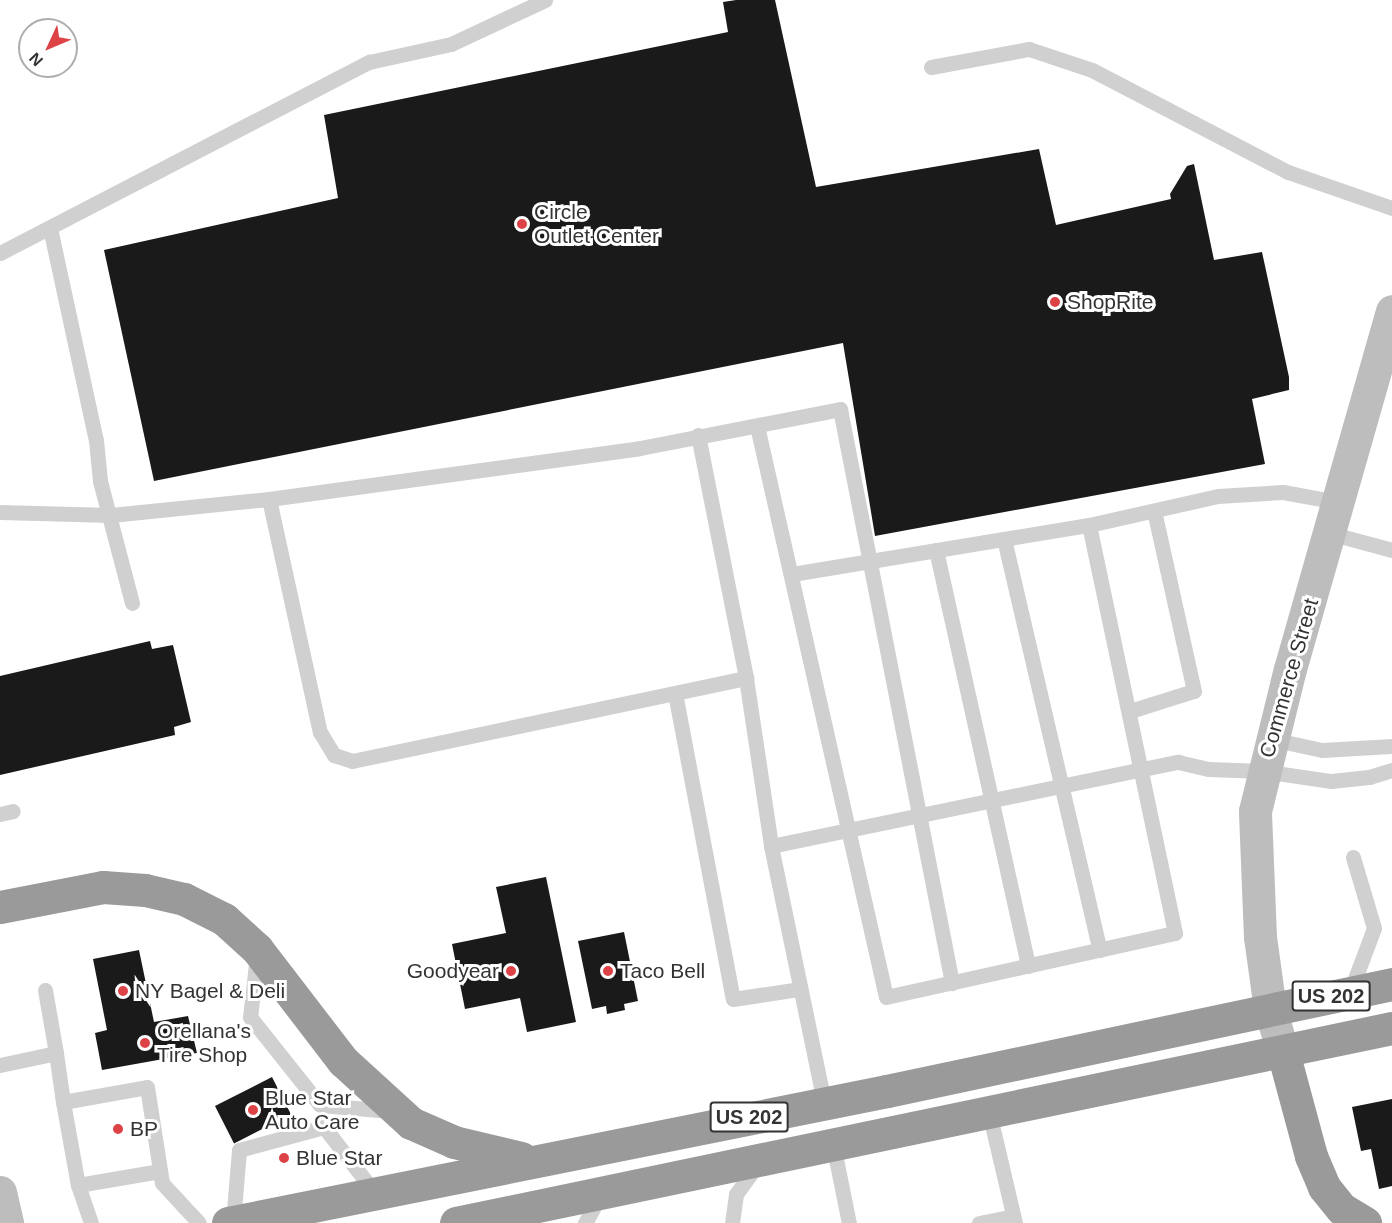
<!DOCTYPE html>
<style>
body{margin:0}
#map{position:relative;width:1392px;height:1223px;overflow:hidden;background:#fff;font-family:Arial,sans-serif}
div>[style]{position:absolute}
.building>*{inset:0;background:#1a1a1a;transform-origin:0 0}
.lane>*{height:15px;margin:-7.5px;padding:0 7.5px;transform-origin:7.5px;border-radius:7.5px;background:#d0d0d0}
.secondary>*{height:33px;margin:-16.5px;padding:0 16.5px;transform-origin:16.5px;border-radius:16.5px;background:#bdbdbd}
.highway>*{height:33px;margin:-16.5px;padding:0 16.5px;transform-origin:16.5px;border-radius:16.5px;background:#9a9a9a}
.dots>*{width:16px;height:16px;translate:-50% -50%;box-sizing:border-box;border:3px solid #fff;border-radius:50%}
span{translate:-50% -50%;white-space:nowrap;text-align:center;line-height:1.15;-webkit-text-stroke:6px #fff;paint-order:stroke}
.shield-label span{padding:2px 4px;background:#fff;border:2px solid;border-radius:4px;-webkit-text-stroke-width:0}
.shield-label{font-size:20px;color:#333;font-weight:700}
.poi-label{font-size:21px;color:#333}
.left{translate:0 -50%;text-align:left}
.right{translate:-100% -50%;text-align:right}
.street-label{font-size:21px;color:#333}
.north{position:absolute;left:18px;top:18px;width:60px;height:60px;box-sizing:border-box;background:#fff;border:2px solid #adadad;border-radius:50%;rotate:226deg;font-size:16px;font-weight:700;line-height:24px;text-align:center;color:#333}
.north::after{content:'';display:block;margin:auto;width:21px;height:27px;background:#dd4246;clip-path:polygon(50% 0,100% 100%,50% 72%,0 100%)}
</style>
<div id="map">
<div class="building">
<i style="clip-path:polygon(736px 0,775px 0,816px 187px,1039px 149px,1056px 225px,1171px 199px,1170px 194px,1187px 166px,1194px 164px,1214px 260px,1262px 252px,1289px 377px,1289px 390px,1252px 399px,1265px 464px,875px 536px,843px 343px,154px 481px,104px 250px,338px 198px,324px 115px,728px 32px,723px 2px)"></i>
<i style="clip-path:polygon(150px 641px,152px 649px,173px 645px,191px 722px,174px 727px,175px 735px,0 775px,0 676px)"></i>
<i style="clip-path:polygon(546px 877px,576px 1022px,527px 1032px,520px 998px,465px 1009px,452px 944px,506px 933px,496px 887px)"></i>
<i style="clip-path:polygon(624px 932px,638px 1001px,624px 1004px,625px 1010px,607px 1014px,606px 1006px,592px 1009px,578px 941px)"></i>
<i style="clip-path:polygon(139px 950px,154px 1022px,188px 1016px,197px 1053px,102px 1070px,95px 1033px,107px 1030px,93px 959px)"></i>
<i style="left:272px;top:1077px;width:42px;height:64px;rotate:63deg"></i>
<i style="clip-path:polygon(1392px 1099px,1392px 1186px,1379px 1189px,1371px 1149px,1361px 1151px,1352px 1107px)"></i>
</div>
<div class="lane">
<i style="left:931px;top:67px;width:100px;rotate:-10.4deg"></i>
<i style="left:1029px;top:49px;width:66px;rotate:18.4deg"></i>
<i style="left:1092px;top:70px;width:221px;rotate:27.5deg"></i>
<i style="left:1288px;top:172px;width:110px;rotate:19.1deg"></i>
<i style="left:50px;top:228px;width:217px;rotate:77.8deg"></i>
<i style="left:96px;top:440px;width:41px;rotate:84.4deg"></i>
<i style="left:100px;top:481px;width:126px;rotate:75.3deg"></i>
<i style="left:0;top:253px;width:416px;rotate:-27.4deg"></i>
<i style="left:369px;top:62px;width:84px;rotate:-12.4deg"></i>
<i style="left:451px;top:44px;width:104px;rotate:-25.1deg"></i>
<i style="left:757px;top:426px;width:585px;rotate:77.27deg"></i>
<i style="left:886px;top:997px;width:296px;rotate:-12.5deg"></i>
<i style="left:1175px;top:933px;width:417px;rotate:-101.9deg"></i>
<i style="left:698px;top:435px;width:248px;rotate:78.8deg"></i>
<i style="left:746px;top:678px;width:170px;rotate:81.5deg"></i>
<i style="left:771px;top:846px;width:261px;rotate:78.3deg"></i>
<i style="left:269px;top:499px;width:239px;rotate:77.7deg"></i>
<i style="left:320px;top:732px;width:27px;rotate:59deg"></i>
<i style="left:334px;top:755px;width:19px;rotate:18deg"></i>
<i style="left:352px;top:761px;width:403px;rotate:-11.9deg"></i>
<i style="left:0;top:512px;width:111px;rotate:1.5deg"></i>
<i style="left:111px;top:515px;width:159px;rotate:-5.8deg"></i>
<i style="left:269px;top:499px;width:374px;rotate:-7.8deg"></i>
<i style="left:640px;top:448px;width:204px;rotate:-11deg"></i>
<i style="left:840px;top:409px;width:585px;rotate:78.96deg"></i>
<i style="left:1329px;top:533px;width:65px;rotate:15.1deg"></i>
<i style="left:1004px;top:539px;width:422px;rotate:76.9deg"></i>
<i style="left:936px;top:550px;width:426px;rotate:77.5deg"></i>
<i style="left:792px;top:574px;width:301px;rotate:-9.4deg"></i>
<i style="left:1089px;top:525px;width:132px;rotate:-12.7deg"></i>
<i style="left:1218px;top:496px;width:65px;rotate:-3.5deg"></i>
<i style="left:1283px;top:492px;width:56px;rotate:10.3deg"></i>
<i style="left:675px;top:693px;width:311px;rotate:79.3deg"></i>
<i style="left:733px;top:999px;width:68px;rotate:-8.5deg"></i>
<i style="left:1130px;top:711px;width:67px;rotate:-17.4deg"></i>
<i style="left:1194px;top:691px;width:184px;rotate:-102.5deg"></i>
<i style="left:1271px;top:739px;width:52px;rotate:12.2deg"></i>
<i style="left:1322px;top:750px;width:70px;rotate:-3.3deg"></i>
<i style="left:0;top:814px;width:13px;rotate:-13deg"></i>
<i style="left:771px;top:846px;width:416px;rotate:-11.7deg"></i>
<i style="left:1178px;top:762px;width:31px;rotate:13deg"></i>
<i style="left:1208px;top:769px;width:55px;rotate:2.1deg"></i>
<i style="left:1263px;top:771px;width:69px;rotate:8.4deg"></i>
<i style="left:1331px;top:781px;width:38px;rotate:-6deg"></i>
<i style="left:1369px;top:777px;width:24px;rotate:-17deg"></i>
<i style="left:257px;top:955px;width:62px;rotate:96.4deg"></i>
<i style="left:250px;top:1017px;width:112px;rotate:51.5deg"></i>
<i style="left:320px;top:1105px;width:71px;rotate:4.8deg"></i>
<i style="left:1350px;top:992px;width:68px;rotate:-69.4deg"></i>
<i style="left:1374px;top:928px;width:74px;rotate:-106.5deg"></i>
<i style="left:56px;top:1053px;width:49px;rotate:81.9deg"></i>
<i style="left:63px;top:1102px;width:85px;rotate:-10.1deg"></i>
<i style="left:147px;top:1087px;width:97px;rotate:81.1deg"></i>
<i style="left:162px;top:1183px;width:54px;rotate:47.2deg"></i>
<i style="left:0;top:1065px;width:57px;rotate:-12.1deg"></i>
<i style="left:56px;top:1053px;width:64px;rotate:-99.9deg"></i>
<i style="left:63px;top:1102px;width:84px;rotate:79.8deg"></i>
<i style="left:78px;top:1185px;width:40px;rotate:71.1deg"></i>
<i style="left:989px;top:1112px;width:114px;rotate:76.8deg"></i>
<i style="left:833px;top:1144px;width:81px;rotate:78.6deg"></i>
<i style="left:78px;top:1185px;width:83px;rotate:-9.7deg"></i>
<i style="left:233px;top:1222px;width:72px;rotate:-85.2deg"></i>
<i style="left:239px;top:1150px;width:88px;rotate:-15.1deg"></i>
<i style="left:324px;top:1127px;width:83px;rotate:52.3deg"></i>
<i style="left:585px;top:1223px;width:33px;rotate:-61deg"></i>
<i style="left:732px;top:1223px;width:29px;rotate:-82deg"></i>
<i style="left:736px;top:1194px;width:37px;rotate:-54deg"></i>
<i style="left:979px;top:1223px;width:33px;rotate:-11deg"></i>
</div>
<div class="secondary">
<i style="left:1283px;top:1052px;width:45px;rotate:-106.8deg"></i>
<i style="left:1270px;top:1009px;width:73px;rotate:-97.9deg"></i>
<i style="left:1260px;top:937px;width:126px;rotate:-92.3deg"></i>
<i style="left:1255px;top:811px;width:146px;rotate:-76.2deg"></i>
<i style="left:1290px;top:669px;width:372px;rotate:-74.1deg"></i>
<i style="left:0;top:1192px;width:32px;rotate:77deg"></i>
</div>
<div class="highway">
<i style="left:0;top:907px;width:105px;rotate:-11deg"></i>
<i style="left:103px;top:887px;width:42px;rotate:4.1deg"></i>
<i style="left:145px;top:890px;width:40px;rotate:13deg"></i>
<i style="left:184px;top:899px;width:45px;rotate:26.6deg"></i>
<i style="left:224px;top:919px;width:45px;rotate:42.3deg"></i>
<i style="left:257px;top:949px;width:141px;rotate:52.5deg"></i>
<i style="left:343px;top:1061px;width:92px;rotate:42.4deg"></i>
<i style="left:411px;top:1123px;width:47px;rotate:23.8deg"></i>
<i style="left:454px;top:1142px;width:69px;rotate:13.4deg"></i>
<i style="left:1283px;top:1052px;width:108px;rotate:74.9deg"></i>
<i style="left:1311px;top:1156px;width:34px;rotate:67deg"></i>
<i style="left:1324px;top:1187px;width:28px;rotate:51deg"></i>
<i style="left:1342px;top:1209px;width:27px;rotate:31deg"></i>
<i style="left:228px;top:1223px;width:672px;rotate:-11.33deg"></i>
<i style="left:887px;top:1091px;width:516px;rotate:-11.96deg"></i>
<i style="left:456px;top:1223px;width:956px;rotate:-11.77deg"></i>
</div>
<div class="dots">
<i style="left:522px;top:224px;background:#dd4246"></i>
<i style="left:1055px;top:302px;background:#dd4246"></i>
<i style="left:511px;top:971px;background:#dd4246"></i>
<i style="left:608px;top:971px;background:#dd4246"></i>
<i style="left:123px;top:991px;background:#dd4246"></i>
<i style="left:145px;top:1043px;background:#dd4246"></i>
<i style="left:253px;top:1110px;background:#dd4246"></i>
<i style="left:118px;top:1129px;background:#dd4246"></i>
<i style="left:284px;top:1158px;background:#dd4246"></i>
</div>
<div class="shield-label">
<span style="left:1331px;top:996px">US 202</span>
<span style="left:749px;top:1117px">US 202</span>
</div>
<div class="poi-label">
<span class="left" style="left:534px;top:224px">Circle<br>Outlet Center</span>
<span class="left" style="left:1067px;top:302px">ShopRite</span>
<span class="right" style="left:499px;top:971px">Goodyear</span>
<span class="left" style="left:620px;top:971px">Taco Bell</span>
<span class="left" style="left:135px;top:991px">NY Bagel &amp; Deli</span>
<span class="left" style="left:157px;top:1043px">Orellana's<br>Tire Shop</span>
<span class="left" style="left:265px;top:1110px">Blue Star<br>Auto Care</span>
<span class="left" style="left:130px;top:1129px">BP</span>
<span class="left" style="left:296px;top:1158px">Blue Star</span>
</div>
<div class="street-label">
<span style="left:1289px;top:678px;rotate:-74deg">Commerce Street</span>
</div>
<div class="north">N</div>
</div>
